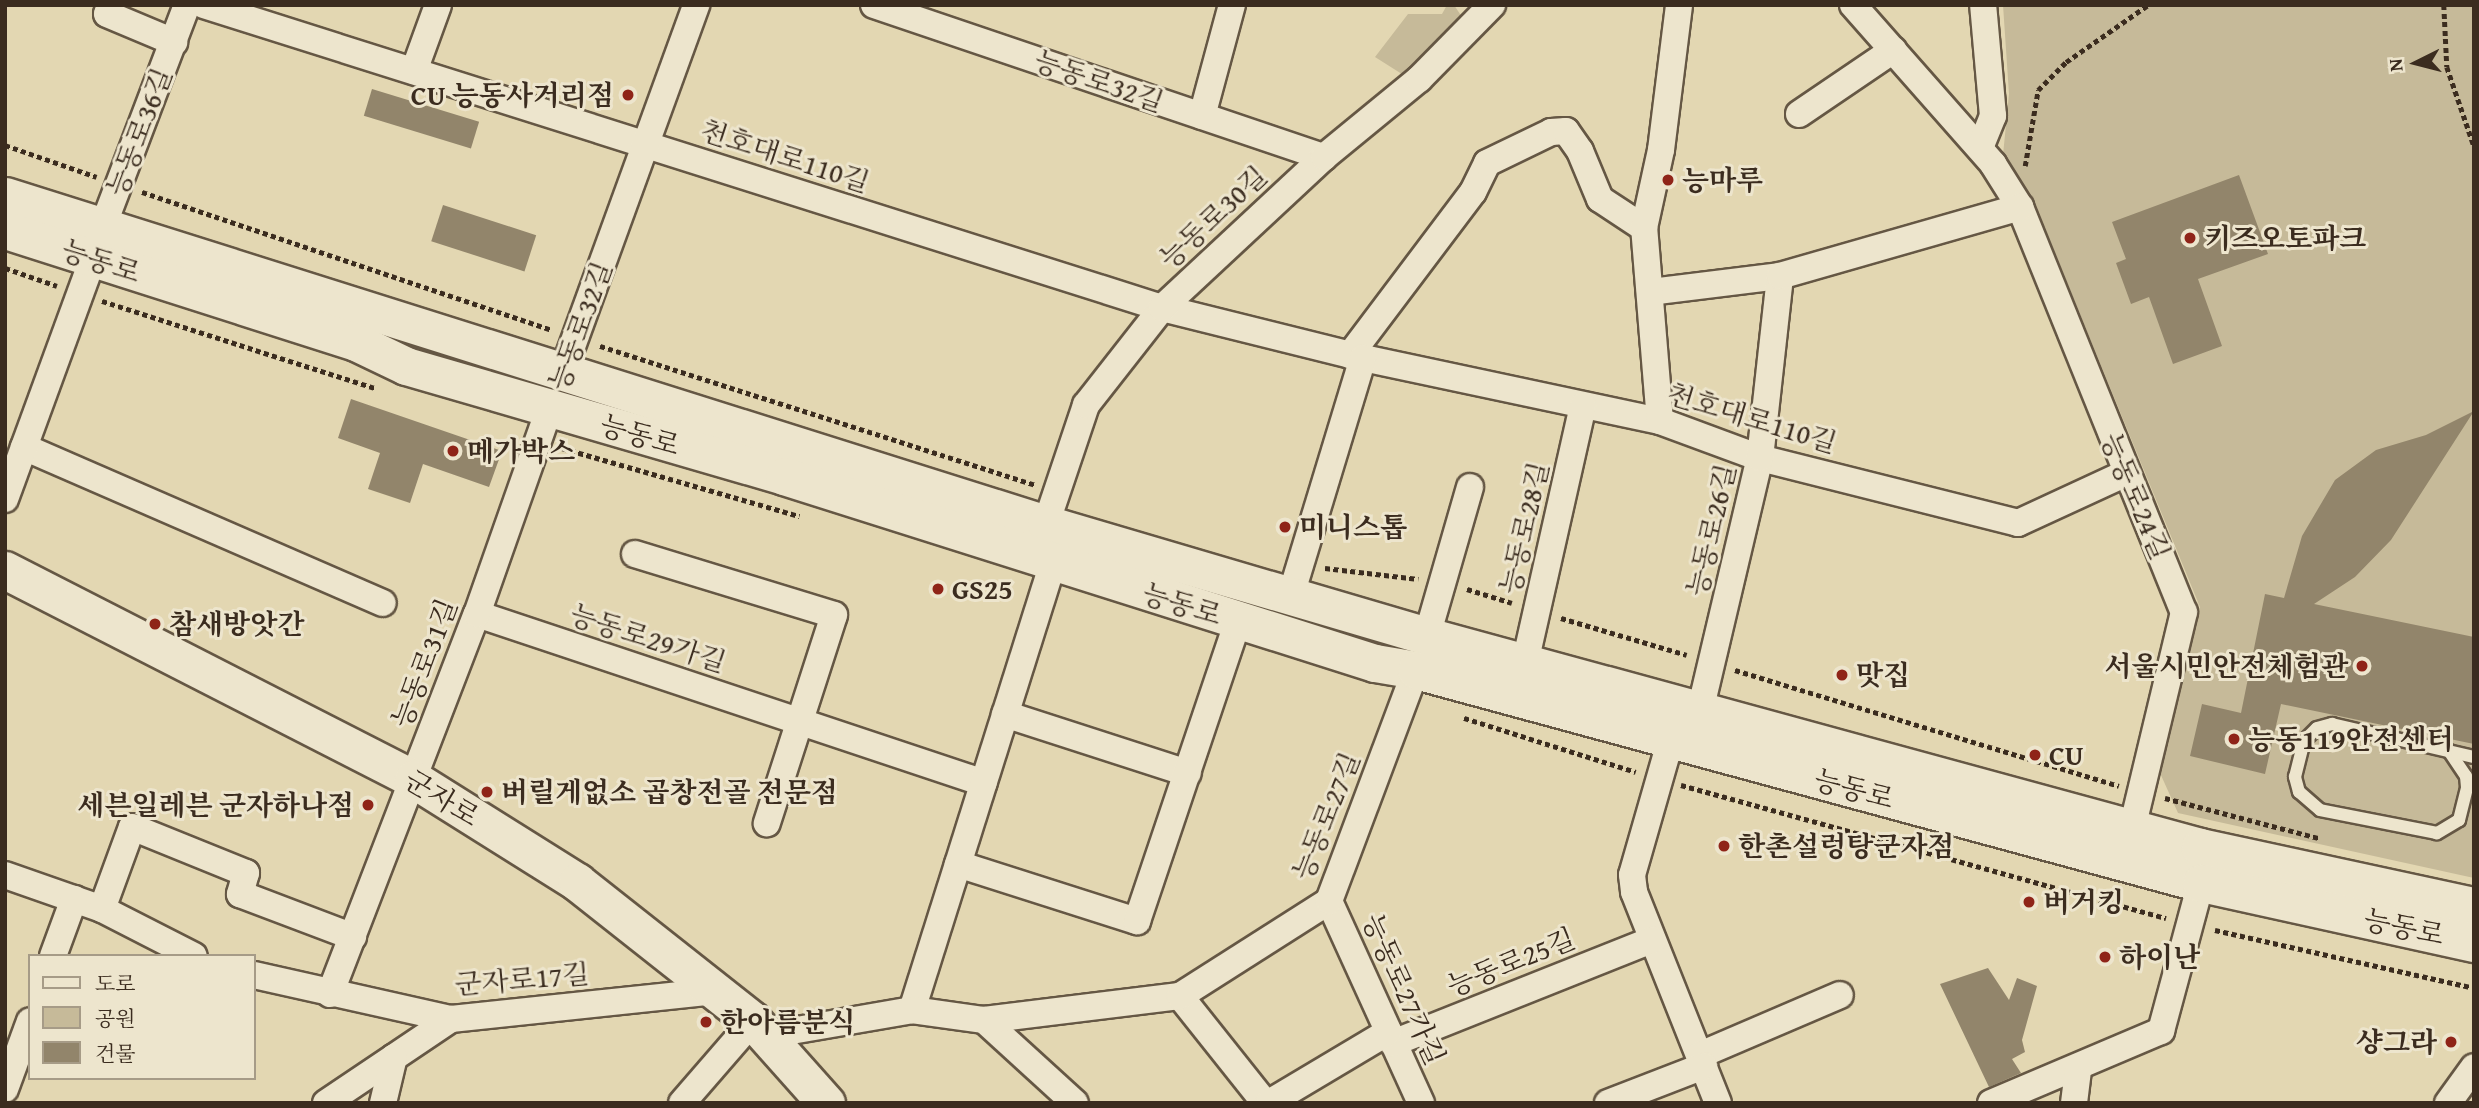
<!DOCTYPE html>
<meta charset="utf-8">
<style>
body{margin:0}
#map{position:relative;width:2479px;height:1108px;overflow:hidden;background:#e3d7b2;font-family:"Gentium Book Plus","Noto Serif KR",serif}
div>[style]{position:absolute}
.green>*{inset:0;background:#c6ba99}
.building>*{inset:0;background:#92856b;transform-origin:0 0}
.path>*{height:4.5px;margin-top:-2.25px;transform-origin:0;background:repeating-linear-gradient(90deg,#3b2c1f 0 5px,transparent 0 8.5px)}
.roads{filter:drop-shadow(2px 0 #655744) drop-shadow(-2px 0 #655744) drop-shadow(0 2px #655744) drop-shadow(0 -2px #655744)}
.lane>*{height:12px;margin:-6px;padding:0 6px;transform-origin:6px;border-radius:6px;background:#ede5cd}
.street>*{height:26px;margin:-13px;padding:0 13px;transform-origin:13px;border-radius:13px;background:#ede5cd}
.secondary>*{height:37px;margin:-18.5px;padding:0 18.5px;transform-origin:18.5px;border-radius:18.5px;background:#ede5cd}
.dots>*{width:19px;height:19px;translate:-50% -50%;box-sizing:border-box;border:4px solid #ede5cd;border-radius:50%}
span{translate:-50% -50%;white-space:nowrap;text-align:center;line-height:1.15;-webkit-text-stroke:6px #ede5cd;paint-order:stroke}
.street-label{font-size:28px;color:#3b2c1f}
.poi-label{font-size:28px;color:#3b2c1f;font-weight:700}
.right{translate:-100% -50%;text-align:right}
.left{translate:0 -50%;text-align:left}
.frame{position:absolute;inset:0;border:7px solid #3b2c1f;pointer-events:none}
.legend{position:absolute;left:28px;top:954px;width:228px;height:126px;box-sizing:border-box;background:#ede5cd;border:2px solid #a69b87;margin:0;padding:9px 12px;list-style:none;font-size:21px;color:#3b2c1f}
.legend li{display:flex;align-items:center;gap:14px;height:35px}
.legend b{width:35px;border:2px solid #a69b87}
.north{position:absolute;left:2381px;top:28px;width:70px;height:70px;-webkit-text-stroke:5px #ede5cd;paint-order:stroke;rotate:264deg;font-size:19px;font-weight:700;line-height:28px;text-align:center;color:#3b2c1f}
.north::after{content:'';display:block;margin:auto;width:24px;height:32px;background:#3b2c1f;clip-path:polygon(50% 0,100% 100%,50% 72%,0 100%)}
</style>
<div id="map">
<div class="green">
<i style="clip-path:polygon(1447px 5px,1454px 5px,1464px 20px,1405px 76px,1375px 57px,1408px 14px,1442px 14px)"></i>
<i style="clip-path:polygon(2003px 5px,2474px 5px,2474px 878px,2178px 813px,2160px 773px,2200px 607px,2041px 219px,2003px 155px,2009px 94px)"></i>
</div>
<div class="building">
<i style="left:372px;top:89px;width:112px;height:28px;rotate:17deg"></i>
<i style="clip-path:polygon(2239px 175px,2268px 254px,2198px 279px,2222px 346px,2173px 364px,2149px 297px,2131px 304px,2116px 263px,2126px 259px,2112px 222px)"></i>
<i style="left:443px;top:205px;width:98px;height:38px;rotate:18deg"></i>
<i style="clip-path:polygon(351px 399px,502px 451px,489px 487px,423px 464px,410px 503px,368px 489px,380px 453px,338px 438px)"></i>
<i style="clip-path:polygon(2474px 411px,2391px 540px,2355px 577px,2314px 604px,2474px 637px,2474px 744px,2281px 704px,2265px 774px,2190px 756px,2202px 704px,2241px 713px,2265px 594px,2284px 598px,2302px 536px,2335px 480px,2376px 450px,2426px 435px)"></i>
<i style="clip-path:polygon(1988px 968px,2009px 1000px,2017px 978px,2037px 986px,2022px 1040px,2025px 1052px,2012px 1059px,2021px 1073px,1989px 1087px,1940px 984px)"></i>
</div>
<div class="path">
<i style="left:2444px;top:5px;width:62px;rotate:87.2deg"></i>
<i style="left:2447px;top:67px;width:83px;rotate:71.1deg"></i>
<i style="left:5px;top:145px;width:97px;rotate:19.2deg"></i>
<i style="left:2025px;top:166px;width:77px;rotate:-80.3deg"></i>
<i style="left:2038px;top:90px;width:40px;rotate:-45deg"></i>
<i style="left:2066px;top:62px;width:100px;rotate:-34.8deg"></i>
<i style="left:142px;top:192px;width:433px;rotate:18.6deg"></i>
<i style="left:5px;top:268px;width:55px;rotate:19.1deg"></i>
<i style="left:102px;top:301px;width:286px;rotate:17.7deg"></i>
<i style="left:600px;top:346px;width:457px;rotate:17.7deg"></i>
<i style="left:562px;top:448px;width:247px;rotate:16deg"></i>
<i style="left:1325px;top:568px;width:94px;rotate:6.7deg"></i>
<i style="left:1467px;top:589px;width:47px;rotate:17.3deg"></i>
<i style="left:1561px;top:618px;width:131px;rotate:16.4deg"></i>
<i style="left:1735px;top:670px;width:401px;rotate:16.8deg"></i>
<i style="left:1464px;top:718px;width:180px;rotate:17.4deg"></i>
<i style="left:1681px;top:785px;width:503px;rotate:15.34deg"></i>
<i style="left:2165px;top:798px;width:159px;rotate:14.6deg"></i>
<i style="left:2215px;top:930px;width:265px;rotate:12.6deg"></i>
</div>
<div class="roads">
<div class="lane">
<i style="left:2449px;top:751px;width:30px;rotate:56deg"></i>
<i style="left:2466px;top:776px;width:12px;rotate:85deg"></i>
<i style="left:2467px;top:788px;width:33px;rotate:104deg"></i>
<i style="left:2459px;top:820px;width:26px;rotate:149deg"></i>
<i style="left:2437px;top:833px;width:119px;rotate:-168.9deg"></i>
<i style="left:2320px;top:810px;width:28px;rotate:-139deg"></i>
<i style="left:2299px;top:792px;width:16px;rotate:-105deg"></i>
<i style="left:2295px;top:777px;width:37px;rotate:-76deg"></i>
<i style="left:2304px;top:741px;width:18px;rotate:-45deg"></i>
<i style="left:2317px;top:728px;width:16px;rotate:-15deg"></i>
<i style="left:2332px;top:724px;width:146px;rotate:13.1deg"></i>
</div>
<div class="street">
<i style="left:110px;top:5px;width:9px;rotate:108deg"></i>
<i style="left:107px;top:14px;width:73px;rotate:22.7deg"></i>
<i style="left:204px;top:5px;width:1005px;rotate:17.55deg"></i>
<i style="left:1162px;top:308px;width:207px;rotate:14deg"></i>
<i style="left:1363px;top:358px;width:304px;rotate:12deg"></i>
<i style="left:1660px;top:421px;width:107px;rotate:20.3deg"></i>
<i style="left:1760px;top:458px;width:266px;rotate:14.1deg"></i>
<i style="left:2018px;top:523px;width:119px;rotate:-24.8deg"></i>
<i style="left:874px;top:5px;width:475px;rotate:18.7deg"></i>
<i style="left:1853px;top:5px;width:212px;rotate:48.6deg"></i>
<i style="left:1993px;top:164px;width:51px;rotate:57.9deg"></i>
<i style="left:2020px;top:207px;width:437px;rotate:68deg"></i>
<i style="left:2184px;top:612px;width:222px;rotate:103.5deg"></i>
<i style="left:414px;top:71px;width:70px;rotate:-70deg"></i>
<i style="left:1799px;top:114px;width:114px;rotate:-34.2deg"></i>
<i style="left:1202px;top:116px;width:115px;rotate:-74.9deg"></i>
<i style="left:1980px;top:148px;width:35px;rotate:-68deg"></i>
<i style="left:1993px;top:116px;width:111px;rotate:-95.1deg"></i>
<i style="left:103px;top:226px;width:236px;rotate:-69.2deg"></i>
<i style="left:1650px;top:292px;width:131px;rotate:-7deg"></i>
<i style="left:1350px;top:355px;width:204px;rotate:-53deg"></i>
<i style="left:1473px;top:192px;width:32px;rotate:-64deg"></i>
<i style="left:1487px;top:163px;width:71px;rotate:-25.8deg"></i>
<i style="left:1551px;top:132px;width:15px;rotate:-4deg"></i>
<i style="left:1566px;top:131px;width:24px;rotate:55deg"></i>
<i style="left:1580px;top:151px;width:52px;rotate:67.4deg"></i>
<i style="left:1600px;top:199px;width:53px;rotate:33.4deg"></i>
<i style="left:562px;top:374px;width:393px;rotate:-70deg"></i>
<i style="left:1660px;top:421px;width:194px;rotate:-94.7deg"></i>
<i style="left:1644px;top:228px;width:80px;rotate:-77.7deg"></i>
<i style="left:1661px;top:150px;width:146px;rotate:-82.9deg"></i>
<i style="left:24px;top:447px;width:391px;rotate:23.5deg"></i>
<i style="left:5px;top:499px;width:256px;rotate:-69.9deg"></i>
<i style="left:1046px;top:524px;width:126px;rotate:-71.4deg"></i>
<i style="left:1086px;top:405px;width:123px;rotate:-51.9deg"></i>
<i style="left:1162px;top:308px;width:221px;rotate:-43deg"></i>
<i style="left:1324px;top:157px;width:123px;rotate:-39.4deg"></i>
<i style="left:1419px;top:79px;width:104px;rotate:-45.4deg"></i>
<i style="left:635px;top:554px;width:208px;rotate:17deg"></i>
<i style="left:834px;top:615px;width:219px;rotate:107.9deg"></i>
<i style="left:1291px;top:595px;width:248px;rotate:-73.1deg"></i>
<i style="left:477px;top:614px;width:534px;rotate:18.43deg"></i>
<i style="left:1427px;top:636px;width:155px;rotate:-73.9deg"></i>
<i style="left:1525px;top:663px;width:263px;rotate:-77.3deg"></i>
<i style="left:1700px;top:711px;width:260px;rotate:-76.7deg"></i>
<i style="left:1760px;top:458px;width:183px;rotate:-83.7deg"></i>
<i style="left:1780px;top:276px;width:250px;rotate:-16deg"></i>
<i style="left:1005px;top:714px;width:192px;rotate:17.9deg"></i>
<i style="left:1671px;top:739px;width:141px;rotate:106deg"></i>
<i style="left:1632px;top:875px;width:17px;rotate:83deg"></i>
<i style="left:1634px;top:892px;width:227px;rotate:68.3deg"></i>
<i style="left:958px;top:864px;width:188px;rotate:17.7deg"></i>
<i style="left:1137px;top:921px;width:317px;rotate:-71.4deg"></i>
<i style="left:5px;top:875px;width:103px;rotate:19.3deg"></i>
<i style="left:102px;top:909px;width:103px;rotate:27.1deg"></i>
<i style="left:1329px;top:901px;width:222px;rotate:65.5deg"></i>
<i style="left:102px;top:909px;width:87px;rotate:-69.9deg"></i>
<i style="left:132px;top:827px;width:123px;rotate:22deg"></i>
<i style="left:246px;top:873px;width:22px;rotate:106deg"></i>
<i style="left:240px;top:894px;width:121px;rotate:20.8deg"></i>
<i style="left:53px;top:956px;width:61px;rotate:-69.8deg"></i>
<i style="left:254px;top:975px;width:202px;rotate:12.6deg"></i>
<i style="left:451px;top:1019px;width:266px;rotate:-6deg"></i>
<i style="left:330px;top:994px;width:407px;rotate:-68.9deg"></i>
<i style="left:477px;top:614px;width:217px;rotate:-70.6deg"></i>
<i style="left:1180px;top:996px;width:137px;rotate:51.5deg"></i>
<i style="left:912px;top:1010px;width:468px;rotate:-72.5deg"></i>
<i style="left:984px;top:1020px;width:123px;rotate:42.4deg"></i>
<i style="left:768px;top:1035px;width:146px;rotate:-9.8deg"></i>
<i style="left:912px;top:1010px;width:73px;rotate:7.9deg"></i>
<i style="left:984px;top:1020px;width:197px;rotate:-7deg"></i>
<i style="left:1180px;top:996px;width:177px;rotate:-32.5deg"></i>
<i style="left:1329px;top:901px;width:247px;rotate:-69.4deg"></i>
<i style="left:1393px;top:1043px;width:279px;rotate:-21.7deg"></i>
<i style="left:1700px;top:1055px;width:152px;rotate:-23.2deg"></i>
<i style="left:5px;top:1089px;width:72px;rotate:-69.8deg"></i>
<i style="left:326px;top:1103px;width:151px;rotate:-33.9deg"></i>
<i style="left:383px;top:1103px;width:47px;rotate:-76.6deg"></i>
<i style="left:682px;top:1103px;width:108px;rotate:-49.1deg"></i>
<i style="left:1269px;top:1103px;width:139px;rotate:-30.8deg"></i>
<i style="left:1608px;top:1103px;width:103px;rotate:-21.1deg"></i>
<i style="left:1991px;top:1103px;width:185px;rotate:-23deg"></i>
<i style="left:2161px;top:1031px;width:153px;rotate:-74.9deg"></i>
<i style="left:2074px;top:1103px;width:35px;rotate:-83deg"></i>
<i style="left:2448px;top:1103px;width:44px;rotate:-54.2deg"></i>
</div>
<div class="secondary">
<i style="left:5px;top:196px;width:1091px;rotate:17.49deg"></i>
<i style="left:1046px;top:524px;width:397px;rotate:16.4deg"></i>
<i style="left:1427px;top:636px;width:801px;rotate:15.27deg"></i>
<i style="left:2200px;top:847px;width:280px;rotate:12.2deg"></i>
<i style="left:5px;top:230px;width:368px;rotate:17.7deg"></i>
<i style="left:356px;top:342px;width:55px;rotate:25.6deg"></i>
<i style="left:406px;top:366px;width:394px;rotate:16.2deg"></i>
<i style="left:784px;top:476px;width:620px;rotate:17.56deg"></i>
<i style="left:1375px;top:663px;width:42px;rotate:9.7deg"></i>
<i style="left:1416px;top:670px;width:813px;rotate:15.18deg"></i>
<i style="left:2201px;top:883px;width:280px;rotate:12.4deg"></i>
<i style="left:5px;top:570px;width:458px;rotate:27.1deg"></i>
<i style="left:413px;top:779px;width:194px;rotate:32.1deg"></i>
<i style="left:577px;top:882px;width:224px;rotate:38.3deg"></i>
<i style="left:753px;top:1021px;width:110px;rotate:48.3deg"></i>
</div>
</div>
<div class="dots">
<i style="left:628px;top:95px;background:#8f2418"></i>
<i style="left:1668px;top:180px;background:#8f2418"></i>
<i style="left:2190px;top:238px;background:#8f2418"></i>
<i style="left:453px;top:451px;background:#8f2418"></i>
<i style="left:1285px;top:527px;background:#8f2418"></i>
<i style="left:938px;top:589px;background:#8f2418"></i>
<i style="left:155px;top:624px;background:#8f2418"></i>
<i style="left:2362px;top:666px;background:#8f2418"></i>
<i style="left:1842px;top:675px;background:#8f2418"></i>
<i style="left:2234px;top:739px;background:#8f2418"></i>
<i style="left:2035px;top:755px;background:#8f2418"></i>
<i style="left:487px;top:792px;background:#8f2418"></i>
<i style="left:368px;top:805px;background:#8f2418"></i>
<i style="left:1724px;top:846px;background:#8f2418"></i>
<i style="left:2029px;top:902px;background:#8f2418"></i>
<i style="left:2105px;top:957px;background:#8f2418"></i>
<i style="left:706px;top:1022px;background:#8f2418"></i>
<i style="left:2451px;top:1042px;background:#8f2418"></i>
</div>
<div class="street-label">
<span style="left:1099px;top:81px;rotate:19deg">능동로32길</span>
<span style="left:139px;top:132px;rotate:-69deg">능동로36길</span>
<span style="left:785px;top:156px;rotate:18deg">천호대로110길</span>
<span style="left:1213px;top:217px;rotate:-43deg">능동로30길</span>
<span style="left:101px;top:261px;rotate:18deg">능동로</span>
<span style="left:580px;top:326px;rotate:-70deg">능동로32길</span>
<span style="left:1752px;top:418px;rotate:17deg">천호대로110길</span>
<span style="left:640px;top:435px;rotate:16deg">능동로</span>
<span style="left:2136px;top:496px;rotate:67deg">능동로24길</span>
<span style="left:1524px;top:528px;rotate:-77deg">능동로28길</span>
<span style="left:1711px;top:530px;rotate:-77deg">능동로26길</span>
<span style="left:1182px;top:604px;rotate:17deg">능동로</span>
<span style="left:648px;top:638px;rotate:18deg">능동로29가길</span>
<span style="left:424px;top:663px;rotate:-69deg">능동로31길</span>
<span style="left:1854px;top:789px;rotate:15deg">능동로</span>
<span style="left:442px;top:798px;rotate:31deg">군자로</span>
<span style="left:1326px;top:816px;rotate:-68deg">능동로27길</span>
<span style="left:2404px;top:927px;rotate:12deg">능동로</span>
<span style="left:1511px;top:962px;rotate:-22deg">능동로25길</span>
<span style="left:522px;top:979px;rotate:-5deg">군자로17길</span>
<span style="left:1404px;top:989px;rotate:66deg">능동로27가길</span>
</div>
<div class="poi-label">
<span class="right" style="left:614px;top:95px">CU 능동사거리점</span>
<span class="left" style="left:1682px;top:180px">능마루</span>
<span class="left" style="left:2204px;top:238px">키즈오토파크</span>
<span class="left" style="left:467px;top:451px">메가박스</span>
<span class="left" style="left:1299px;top:527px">미니스톱</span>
<span class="left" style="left:952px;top:589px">GS25</span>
<span class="left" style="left:169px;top:624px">참새방앗간</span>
<span class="right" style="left:2348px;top:666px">서울시민안전체험관</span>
<span class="left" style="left:1856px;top:675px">맛집</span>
<span class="left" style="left:2248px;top:739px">능동119안전센터</span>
<span class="left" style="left:2049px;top:755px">CU</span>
<span class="left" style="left:501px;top:792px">버릴게없소 곱창전골 전문점</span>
<span class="right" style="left:354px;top:805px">세븐일레븐 군자하나점</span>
<span class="left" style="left:1738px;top:846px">한촌설렁탕군자점</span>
<span class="left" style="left:2043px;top:902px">버거킹</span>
<span class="left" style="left:2119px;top:957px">하이난</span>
<span class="left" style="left:720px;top:1022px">한아름분식</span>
<span class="right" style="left:2437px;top:1042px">샹그라</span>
</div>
<div class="frame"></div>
<ul class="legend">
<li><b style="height:9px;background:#ede5cd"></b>도로</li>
<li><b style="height:19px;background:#c6ba99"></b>공원</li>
<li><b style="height:19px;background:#92856b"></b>건물</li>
</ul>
<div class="north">N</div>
</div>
